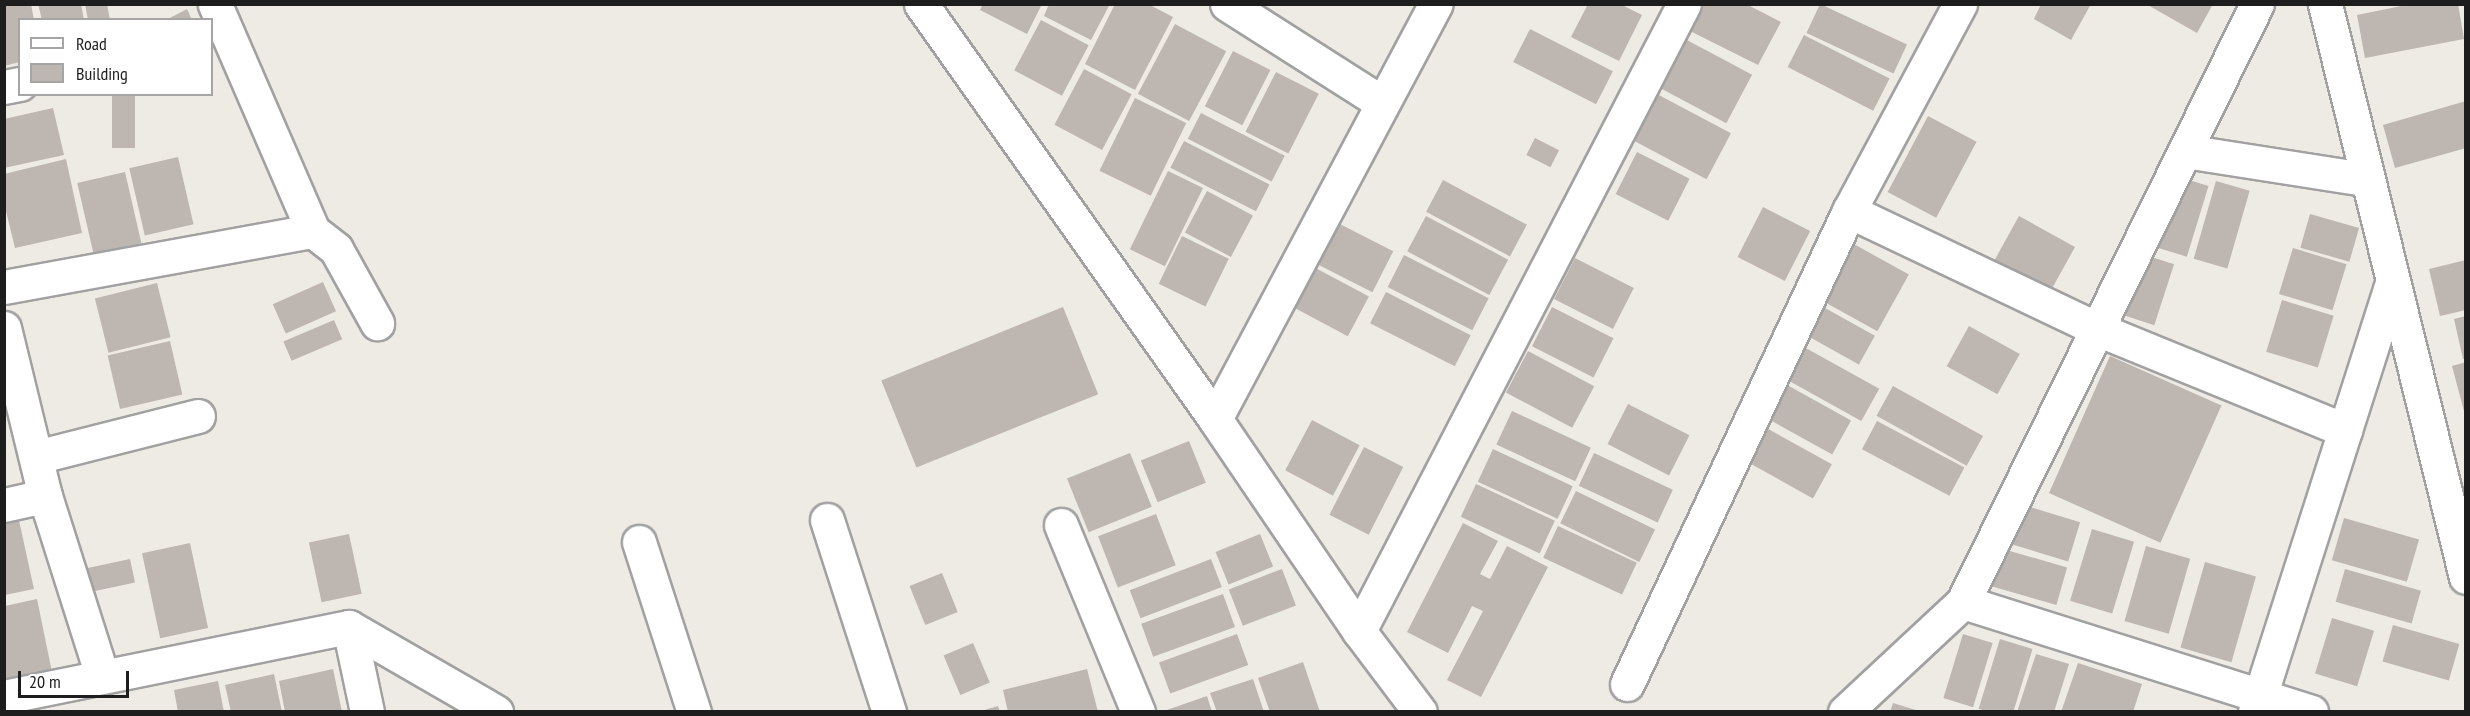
<!DOCTYPE html>
<style>
body{margin:0}
#map{position:relative;width:2470px;height:716px;overflow:hidden;background:#eeeae4;font-family:"PT Sans Narrow",sans-serif}
div>[style]{position:absolute}
.building>*{inset:0;background:#beb6b0;transform-origin:0 0}
.roads{filter:drop-shadow(2px 0 #a1a1a1) drop-shadow(-2px 0 #a1a1a1) drop-shadow(0 2px #a1a1a1) drop-shadow(0 -2px #a1a1a1)}
.minor>*{height:33px;margin:-16.5px;padding:0 16.5px;transform-origin:16.5px;border-radius:16.5px;background:#fff}
span{translate:-50% -50%;white-space:nowrap;text-align:center;line-height:1.15;-webkit-text-stroke:6px #fff;paint-order:stroke}
.frame{position:absolute;inset:0;border:6px solid #1d1d1d;pointer-events:none}
.legend{position:absolute;left:18px;top:18px;width:195px;height:78px;box-sizing:border-box;background:#fff;border:2px solid #a5a5a5;margin:0;padding:8px 10px;list-style:none;font-size:18px;color:#1d1d1d}
.legend li{display:flex;align-items:center;gap:12px;height:30px}
.legend b{width:30px;border:2px solid #a5a5a5}
.scale{position:absolute;left:18px;top:671px;width:111px;height:27px;box-sizing:border-box;border:3px solid #1d1d1d;border-top:0;padding-left:8px;font-size:18px;line-height:21px;white-space:nowrap;color:#1d1d1d;-webkit-text-stroke:4px #fff;paint-order:stroke}
</style>
<div id="map">
<div class="building">
<i style="clip-path:polygon(4px 4px,31px 4px,34px 20px,20px 20px,20px 62px,4px 66px)"></i>
<i style="clip-path:polygon(38px 4px,81px 4px,84px 20px,42px 20px)"></i>
<i style="clip-path:polygon(85px 4px,107px 4px,110px 20px,88px 20px)"></i>
<i style="clip-path:polygon(983px 4px,1042px 4px,1027px 34px,980px 10px)"></i>
<i style="clip-path:polygon(1049px 4px,1110px 4px,1091px 40px,1044px 16px)"></i>
<i style="clip-path:polygon(1115px 4px,1148px 4px,1173px 17px,1135px 90px,1085px 64px)"></i>
<i style="clip-path:polygon(1588px 4px,1620px 4px,1642px 15px,1619px 61px,1571px 37px)"></i>
<i style="clip-path:polygon(1699px 4px,1746px 4px,1781px 22px,1758px 65px,1686px 29px)"></i>
<i style="left:1820px;top:4px;width:96px;height:32px;rotate:25deg"></i>
<i style="clip-path:polygon(2041px 4px,2091px 4px,2071px 40px,2034px 19px)"></i>
<i style="clip-path:polygon(2146px 4px,2213px 4px,2197px 33px)"></i>
<i style="clip-path:polygon(2411px 4px,2458px 4px,2464px 39px,2365px 58px,2357px 15px)"></i>
<i style="clip-path:polygon(187px 9px,192px 20px,166px 20px)"></i>
<i style="left:1041px;top:20px;width:54px;height:57px;rotate:28deg"></i>
<i style="left:1175px;top:24px;width:58px;height:79px;rotate:28deg"></i>
<i style="left:1530px;top:29px;width:93px;height:37px;rotate:27deg"></i>
<i style="left:1804px;top:35px;width:96px;height:36px;rotate:27deg"></i>
<i style="left:1685px;top:39px;width:76px;height:55px;rotate:28deg"></i>
<i style="left:1233px;top:51px;width:42px;height:62px;rotate:27deg"></i>
<i style="left:1084px;top:69px;width:54px;height:63px;rotate:28deg"></i>
<i style="left:1276px;top:72px;width:48px;height:67px;rotate:27deg"></i>
<i style="left:1655px;top:93px;width:86px;height:52px;rotate:28deg"></i>
<i style="left:112px;top:94px;width:23px;height:54px"></i>
<i style="left:1135px;top:98px;width:57px;height:81px;rotate:26deg"></i>
<i style="clip-path:polygon(2466px 101px,2466px 148px,2395px 168px,2383px 125px)"></i>
<i style="clip-path:polygon(53px 108px,64px 155px,4px 168px,4px 119px)"></i>
<i style="left:1201px;top:113px;width:94px;height:29px;rotate:27deg"></i>
<i style="left:1928px;top:116px;width:55px;height:86px;rotate:28deg"></i>
<i style="left:1535px;top:138px;width:27px;height:19px;rotate:27deg"></i>
<i style="left:1184px;top:141px;width:96px;height:30px;rotate:27deg"></i>
<i style="left:1637px;top:152px;width:59px;height:47px;rotate:27deg"></i>
<i style="left:178px;top:157px;width:69px;height:50px;rotate:77deg"></i>
<i style="clip-path:polygon(66px 159px,82px 233px,15px 248px,4px 203px,4px 174px)"></i>
<i style="left:1168px;top:171px;width:39px;height:87px;rotate:26deg"></i>
<i style="left:125px;top:172px;width:73px;height:49px;rotate:77deg"></i>
<i style="left:2176px;top:176px;width:34px;height:74px;rotate:17deg"></i>
<i style="left:1443px;top:180px;width:95px;height:36px;rotate:28deg"></i>
<i style="left:2216px;top:181px;width:35px;height:81px;rotate:16deg"></i>
<i style="left:1207px;top:191px;width:52px;height:47px;rotate:28deg"></i>
<i style="left:1763px;top:207px;width:53px;height:56px;rotate:27deg"></i>
<i style="left:2310px;top:214px;width:51px;height:35px;rotate:16deg"></i>
<i style="left:1426px;top:216px;width:93px;height:40px;rotate:28deg"></i>
<i style="left:2019px;top:216px;width:64px;height:50px;rotate:29deg"></i>
<i style="left:1330px;top:219px;width:71px;height:46px;rotate:27deg"></i>
<i style="left:1182px;top:236px;width:52px;height:53px;rotate:26deg"></i>
<i style="left:1852px;top:243px;width:65px;height:65px;rotate:29deg"></i>
<i style="left:2293px;top:248px;width:56px;height:48px;rotate:17deg"></i>
<i style="left:2136px;top:252px;width:40px;height:64px;rotate:18deg"></i>
<i style="left:1404px;top:255px;width:95px;height:36px;rotate:27deg"></i>
<i style="left:1575px;top:258px;width:66px;height:46px;rotate:27deg"></i>
<i style="clip-path:polygon(2466px 260px,2466px 310px,2440px 316px,2429px 269px)"></i>
<i style="left:1308px;top:264px;width:69px;height:45px;rotate:28deg"></i>
<i style="left:323px;top:282px;width:32px;height:55px;rotate:66deg"></i>
<i style="left:157px;top:283px;width:56px;height:64px;rotate:76deg"></i>
<i style="left:1386px;top:292px;width:95px;height:35px;rotate:27deg"></i>
<i style="left:2282px;top:300px;width:54px;height:54px;rotate:17deg"></i>
<i style="left:1063px;top:307px;width:94px;height:196px;rotate:68deg"></i>
<i style="left:1552px;top:307px;width:69px;height:44px;rotate:27deg"></i>
<i style="left:1825px;top:308px;width:57px;height:33px;rotate:29deg"></i>
<i style="clip-path:polygon(2466px 316px,2466px 358px,2463px 359px,2454px 319px)"></i>
<i style="left:334px;top:320px;width:21px;height:55px;rotate:67deg"></i>
<i style="left:1969px;top:326px;width:58px;height:46px;rotate:29deg"></i>
<i style="left:170px;top:341px;width:55px;height:64px;rotate:77deg"></i>
<i style="left:1804px;top:347px;width:86px;height:37px;rotate:29deg"></i>
<i style="left:1528px;top:351px;width:75px;height:47px;rotate:28deg"></i>
<i style="left:2110px;top:356px;width:122px;height:150px;rotate:24deg"></i>
<i style="clip-path:polygon(2466px 362px,2466px 415px,2465px 415px,2452px 366px)"></i>
<i style="left:1789px;top:386px;width:71px;height:39px;rotate:29deg"></i>
<i style="left:1893px;top:386px;width:103px;height:34px;rotate:29deg"></i>
<i style="left:1628px;top:404px;width:69px;height:45px;rotate:27deg"></i>
<i style="left:1512px;top:411px;width:87px;height:37px;rotate:25deg"></i>
<i style="left:1312px;top:420px;width:54px;height:57px;rotate:28deg"></i>
<i style="left:1877px;top:421px;width:99px;height:32px;rotate:28deg"></i>
<i style="left:1761px;top:425px;width:81px;height:39px;rotate:29deg"></i>
<i style="left:1189px;top:441px;width:45px;height:52px;rotate:68deg"></i>
<i style="left:1364px;top:447px;width:44px;height:76px;rotate:27deg"></i>
<i style="left:1493px;top:449px;width:88px;height:36px;rotate:25deg"></i>
<i style="left:1130px;top:453px;width:58px;height:68px;rotate:68deg"></i>
<i style="left:1594px;top:453px;width:87px;height:36px;rotate:25deg"></i>
<i style="left:1476px;top:484px;width:87px;height:36px;rotate:25deg"></i>
<i style="left:1576px;top:491px;width:88px;height:36px;rotate:26deg"></i>
<i style="left:2017px;top:503px;width:66px;height:41px;rotate:17deg"></i>
<i style="left:1156px;top:514px;width:55px;height:62px;rotate:69deg"></i>
<i style="clip-path:polygon(18px 516px,34px 589px,5px 595px,5px 519px)"></i>
<i style="left:2344px;top:518px;width:78px;height:44px;rotate:16deg"></i>
<i style="clip-path:polygon(1463px 523px,1498px 541px,1480px 574px,1490px 579px,1507px 546px,1548px 567px,1481px 697px,1447px 680px,1483px 611px,1472px 606px,1448px 653px,1407px 632px)"></i>
<i style="left:1558px;top:526px;width:87px;height:35px;rotate:25deg"></i>
<i style="left:2092px;top:529px;width:44px;height:75px;rotate:17deg"></i>
<i style="left:349px;top:534px;width:61px;height:41px;rotate:78deg"></i>
<i style="left:1260px;top:534px;width:35px;height:48px;rotate:68deg"></i>
<i style="left:190px;top:543px;width:87px;height:49px;rotate:78deg"></i>
<i style="left:2146px;top:546px;width:46px;height:78px;rotate:16deg"></i>
<i style="left:1996px;top:547px;width:74px;height:39px;rotate:16deg"></i>
<i style="left:130px;top:559px;width:24px;height:48px;rotate:78deg"></i>
<i style="left:1211px;top:559px;width:30px;height:87px;rotate:69deg"></i>
<i style="left:2205px;top:562px;width:53px;height:89px;rotate:16deg"></i>
<i style="left:1282px;top:569px;width:39px;height:57px;rotate:69deg"></i>
<i style="left:2345px;top:569px;width:79px;height:34px;rotate:16deg"></i>
<i style="left:942px;top:573px;width:42px;height:35px;rotate:68deg"></i>
<i style="left:1223px;top:594px;width:35px;height:87px;rotate:70deg"></i>
<i style="clip-path:polygon(37px 599px,52px 672px,5px 682px,5px 606px)"></i>
<i style="left:2332px;top:618px;width:44px;height:58px;rotate:17deg"></i>
<i style="left:2393px;top:625px;width:69px;height:38px;rotate:16deg"></i>
<i style="left:1237px;top:634px;width:33px;height:83px;rotate:70deg"></i>
<i style="left:1963px;top:634px;width:31px;height:67px;rotate:17deg"></i>
<i style="left:2000px;top:639px;width:34px;height:73px;rotate:17deg"></i>
<i style="left:973px;top:643px;width:43px;height:32px;rotate:67deg"></i>
<i style="clip-path:polygon(2036px 654px,2069px 664px,2054px 712px,2017px 712px)"></i>
<i style="clip-path:polygon(1303px 662px,1320px 712px,1270px 712px,1258px 678px)"></i>
<i style="clip-path:polygon(2078px 663px,2142px 684px,2133px 712px,2061px 712px)"></i>
<i style="clip-path:polygon(333px 669px,342px 712px,285px 712px,279px 681px)"></i>
<i style="clip-path:polygon(1087px 669px,1098px 712px,1008px 712px,1003px 690px)"></i>
<i style="clip-path:polygon(274px 674px,282px 712px,231px 712px,225px 685px)"></i>
<i style="clip-path:polygon(1253px 679px,1264px 712px,1217px 712px,1210px 693px)"></i>
<i style="clip-path:polygon(218px 681px,224px 712px,178px 712px,174px 690px)"></i>
<i style="clip-path:polygon(1207px 696px,1212px 712px,1164px 712px,1164px 711px)"></i>
<i style="clip-path:polygon(1893px 703px,1919px 711px,1919px 712px,1890px 712px)"></i>
<i style="clip-path:polygon(998px 706px,1000px 712px,981px 712px,981px 711px)"></i>
</div>
<div class="roads">
<div class="minor">
<i style="left:921px;top:4px;width:509px;rotate:54.68deg"></i>
<i style="left:1215px;top:419px;width:256px;rotate:55.8deg"></i>
<i style="left:1359px;top:631px;width:101px;rotate:53deg"></i>
<i style="left:1227px;top:4px;width:183px;rotate:32.5deg"></i>
<i style="left:2325px;top:4px;width:590px;rotate:76.18deg"></i>
<i style="left:4px;top:87px;width:16px;rotate:-11deg"></i>
<i style="left:2185px;top:151px;width:181px;rotate:8.9deg"></i>
<i style="left:1849px;top:211px;width:275px;rotate:25.4deg"></i>
<i style="left:2097px;top:329px;width:268px;rotate:22.2deg"></i>
<i style="left:313px;top:231px;width:29px;rotate:38deg"></i>
<i style="left:336px;top:249px;width:85px;rotate:61deg"></i>
<i style="left:4px;top:287px;width:314px;rotate:-10.3deg"></i>
<i style="left:313px;top:231px;width:247px;rotate:-113.4deg"></i>
<i style="left:4px;top:328px;width:173px;rotate:76.3deg"></i>
<i style="left:45px;top:496px;width:189px;rotate:72.4deg"></i>
<i style="left:1215px;top:419px;width:470px;rotate:-62deg"></i>
<i style="left:36px;top:457px;width:167px;rotate:-14.2deg"></i>
<i style="left:4px;top:505px;width:42px;rotate:-12.4deg"></i>
<i style="left:827px;top:520px;width:202px;rotate:72.1deg"></i>
<i style="left:1061px;top:525px;width:202px;rotate:67.6deg"></i>
<i style="left:639px;top:542px;width:179px;rotate:72.1deg"></i>
<i style="left:1963px;top:602px;width:365px;rotate:17.5deg"></i>
<i style="left:349px;top:627px;width:87px;rotate:78deg"></i>
<i style="left:1359px;top:631px;width:706px;rotate:-62.6deg"></i>
<i style="left:1627px;top:684px;width:523px;rotate:-64.86deg"></i>
<i style="left:1849px;top:211px;width:235px;rotate:-61.8deg"></i>
<i style="left:4px;top:697px;width:352px;rotate:-11.5deg"></i>
<i style="left:349px;top:627px;width:170px;rotate:30deg"></i>
<i style="left:1845px;top:712px;width:161px;rotate:-43deg"></i>
<i style="left:1963px;top:602px;width:666px;rotate:-63.82deg"></i>
<i style="left:2255px;top:712px;width:446px;rotate:-72.3deg"></i>
</div>
</div>
<div class="frame"></div>
<ul class="legend">
<li><b style="height:8px;background:#fff"></b>Road</li>
<li><b style="height:16px;background:#beb6b0"></b>Building</li>
</ul>
<div class="scale">20 m</div>
</div>
